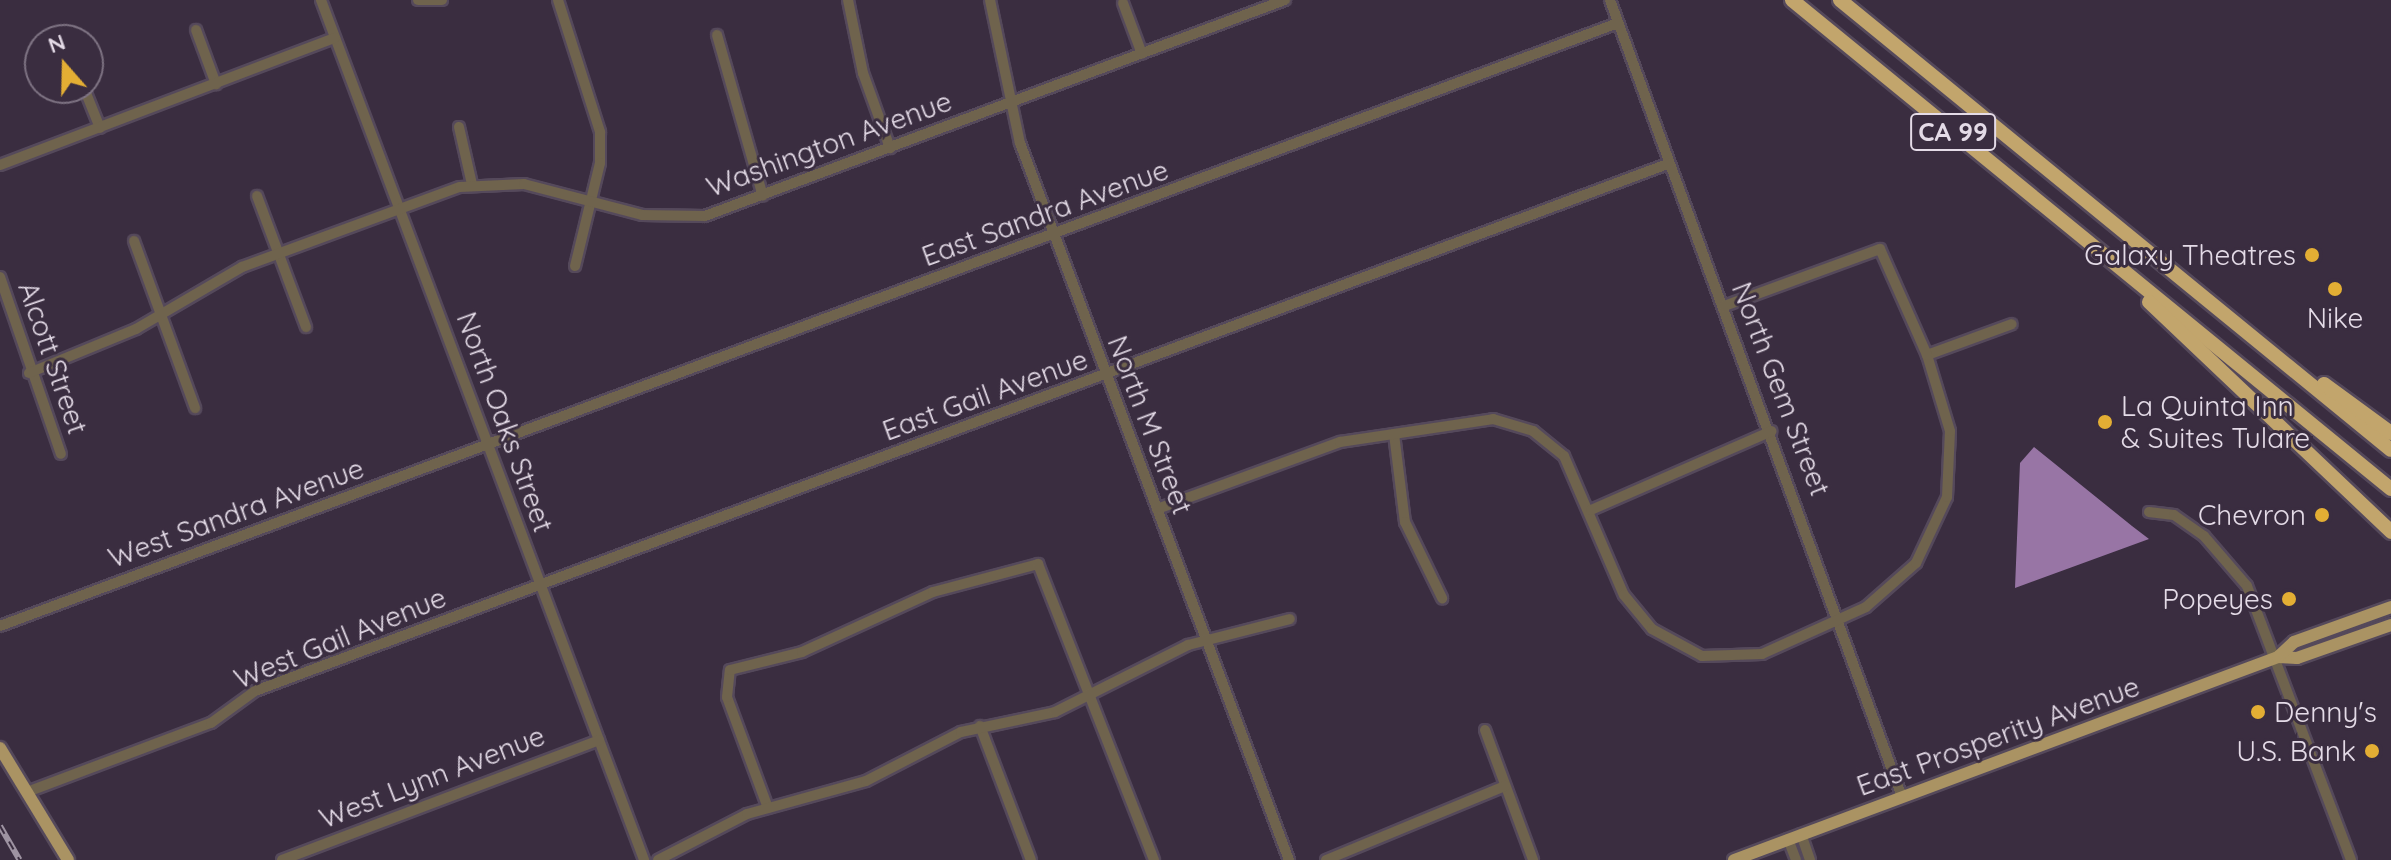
<!DOCTYPE html>
<style>
body{margin:0}
#map{position:relative;width:2391px;height:860px;overflow:hidden;background:#3a2d40;font-family:Quicksand,sans-serif}
div>[style]{position:absolute}
.water>*{inset:0;background:#9875a5}
.roads{filter:drop-shadow(2px 0 #55495b) drop-shadow(-2px 0 #55495b) drop-shadow(0 2px #55495b) drop-shadow(0 -2px #55495b)}
.minor>*{height:10px;margin:-5px;padding:0 5px;transform-origin:5px;border-radius:5px;background:#6f634d}
.major>*{height:12px;margin:-6px;padding:0 6px;transform-origin:6px;border-radius:6px;background:#aa9363}
.highway>*{height:14px;margin:-7px;padding:0 7px;transform-origin:7px;border-radius:7px;background:#c2a56c}
.rail>*{height:6px;margin-top:-3px;transform-origin:0;background:repeating-linear-gradient(90deg,#3a2d40 0 9px,#9e93a2 0 18px);box-sizing:border-box;border-block:2px solid #9e93a2}
.dots>*{width:22px;height:22px;translate:-50% -50%;box-sizing:border-box;border:4px solid #3a2d40;border-radius:50%}
span{translate:-50% -50%;white-space:nowrap;text-align:center;line-height:1.15;-webkit-text-stroke:6px #3a2d40;paint-order:stroke}
.shield-label span{padding:2px 6px;background:#3a2d40;border:2px solid;border-radius:6px;-webkit-text-stroke-width:0}
.shield-label{font-size:26px;color:#e4dbe7;font-weight:700}
.street-label{font-size:28px;color:#e4dbe7}
.poi-label{font-size:28px;color:#e4dbe7}
.right{translate:-100% -50%;text-align:right}
.left{translate:0 -50%;text-align:left}
.north{position:absolute;left:24px;top:24px;width:80px;height:80px;box-sizing:border-box;background:#3a2d40;border:2px solid #7e7383;border-radius:50%;rotate:340deg;font-size:22px;font-weight:700;line-height:32px;text-align:center;color:#e4dbe7}
.north::after{content:'';display:block;margin:auto;width:28px;height:36px;background:#e3ae34;clip-path:polygon(50% 0,100% 100%,50% 72%,0 100%)}
</style>
<div id="map">
<div class="water">
<i style="clip-path:polygon(2034px 447px,2132px 526px,2149px 539px,2015px 588px,2020px 463px)"></i>
</div>
<div class="roads">
<div class="minor">
<i style="left:321px;top:0;width:919px;rotate:69.41deg"></i>
<i style="left:418px;top:0;width:24px"></i>
<i style="left:558px;top:0;width:139px;rotate:72.3deg"></i>
<i style="left:600px;top:132px;width:31px;rotate:90deg"></i>
<i style="left:600px;top:163px;width:106px;rotate:103.6deg"></i>
<i style="left:848px;top:0;width:75px;rotate:78.4deg"></i>
<i style="left:863px;top:73px;width:80px;rotate:70.2deg"></i>
<i style="left:990px;top:0;width:146px;rotate:78.2deg"></i>
<i style="left:1020px;top:143px;width:766px;rotate:69.44deg"></i>
<i style="left:1610px;top:0;width:849px;rotate:69.88deg"></i>
<i style="left:1123px;top:3px;width:54px;rotate:69.6deg"></i>
<i style="left:196px;top:30px;width:58px;rotate:69.7deg"></i>
<i style="left:717px;top:35px;width:167px;rotate:74.1deg"></i>
<i style="left:84px;top:88px;width:43px;rotate:68.2deg"></i>
<i style="left:459px;top:127px;width:58px;rotate:77.2deg"></i>
<i style="left:0;top:165px;width:358px;rotate:-20.8deg"></i>
<i style="left:257px;top:196px;width:140px;rotate:69.5deg"></i>
<i style="left:134px;top:241px;width:178px;rotate:69.9deg"></i>
<i style="left:0;top:277px;width:187px;rotate:71deg"></i>
<i style="left:1927px;top:355px;width:90px;rotate:-20deg"></i>
<i style="left:29px;top:373px;width:116px;rotate:-22.4deg"></i>
<i style="left:136px;top:329px;width:123px;rotate:-30.3deg"></i>
<i style="left:242px;top:267px;width:232px;rotate:-20.2deg"></i>
<i style="left:460px;top:187px;width:64px;rotate:-2.7deg"></i>
<i style="left:524px;top:184px;width:122px;rotate:14.7deg"></i>
<i style="left:642px;top:215px;width:63px;rotate:0.9deg"></i>
<i style="left:705px;top:216px;width:619px;rotate:-20.43deg"></i>
<i style="left:1394px;top:434px;width:89px;rotate:82.9deg"></i>
<i style="left:1405px;top:522px;width:85px;rotate:64deg"></i>
<i style="left:1157px;top:509px;width:195px;rotate:-20.1deg"></i>
<i style="left:1340px;top:442px;width:155px;rotate:-8.5deg"></i>
<i style="left:1493px;top:419px;width:42px;rotate:16.7deg"></i>
<i style="left:1533px;top:431px;width:40px;rotate:39deg"></i>
<i style="left:1564px;top:456px;width:151px;rotate:66.7deg"></i>
<i style="left:1624px;top:595px;width:44px;rotate:50.5deg"></i>
<i style="left:1652px;top:629px;width:57px;rotate:28.4deg"></i>
<i style="left:1702px;top:656px;width:60px;rotate:-1.9deg"></i>
<i style="left:1762px;top:654px;width:114px;rotate:-24.3deg"></i>
<i style="left:1866px;top:607px;width:67px;rotate:-41.3deg"></i>
<i style="left:1916px;top:563px;width:73px;rotate:-64.8deg"></i>
<i style="left:1947px;top:497px;width:66px;rotate:-87.4deg"></i>
<i style="left:1950px;top:431px;width:79px;rotate:-106.8deg"></i>
<i style="left:1927px;top:355px;width:116px;rotate:-113.9deg"></i>
<i style="left:1880px;top:249px;width:166px;rotate:159.9deg"></i>
<i style="left:1591px;top:510px;width:197px;rotate:-23.6deg"></i>
<i style="left:2149px;top:512px;width:25px;rotate:7deg"></i>
<i style="left:2174px;top:515px;width:37px;rotate:35deg"></i>
<i style="left:2204px;top:536px;width:66px;rotate:49.3deg"></i>
<i style="left:2247px;top:586px;width:293px;rotate:69.2deg"></i>
<i style="left:0;top:626px;width:1727px;rotate:-20.44deg"></i>
<i style="left:980px;top:726px;width:143px;rotate:69.2deg"></i>
<i style="left:1485px;top:730px;width:139px;rotate:69.7deg"></i>
<i style="left:27px;top:792px;width:197px;rotate:-20.6deg"></i>
<i style="left:211px;top:723px;width:54px;rotate:-36deg"></i>
<i style="left:255px;top:691px;width:1510px;rotate:-20.46deg"></i>
<i style="left:768px;top:808px;width:118px;rotate:-110.3deg"></i>
<i style="left:727px;top:697px;width:27px;rotate:-84deg"></i>
<i style="left:730px;top:670px;width:74px;rotate:-14deg"></i>
<i style="left:802px;top:652px;width:144px;rotate:-24.6deg"></i>
<i style="left:933px;top:592px;width:109px;rotate:-14.9deg"></i>
<i style="left:1038px;top:564px;width:318px;rotate:68.6deg"></i>
<i style="left:1801px;top:834px;width:28px;rotate:71deg"></i>
<i style="left:1788px;top:839px;width:22px;rotate:69deg"></i>
<i style="left:282px;top:860px;width:339px;rotate:-20.7deg"></i>
<i style="left:658px;top:860px;width:100px;rotate:-27.3deg"></i>
<i style="left:747px;top:814px;width:123px;rotate:-15.5deg"></i>
<i style="left:866px;top:781px;width:107px;rotate:-27.3deg"></i>
<i style="left:961px;top:732px;width:96px;rotate:-12deg"></i>
<i style="left:1055px;top:712px;width:149px;rotate:-26.7deg"></i>
<i style="left:1188px;top:645px;width:105px;rotate:-14.3deg"></i>
<i style="left:1326px;top:860px;width:194px;rotate:-22.5deg"></i>
</div>
<div class="major">
<i style="left:2278px;top:657px;width:19px;rotate:3deg"></i>
<i style="left:2297px;top:658px;width:100px;rotate:-19.3deg"></i>
<i style="left:0;top:748px;width:131px;rotate:58.7deg"></i>
<i style="left:1734px;top:860px;width:581px;rotate:-20.46deg"></i>
<i style="left:2278px;top:657px;width:22px;rotate:-43deg"></i>
<i style="left:2294px;top:642px;width:103px;rotate:-19.8deg"></i>
</div>
<div class="highway">
<i style="left:1792px;top:0;width:773px;rotate:39.23deg"></i>
<i style="left:1840px;top:0;width:711px;rotate:39.24deg"></i>
<i style="left:2149px;top:302px;width:334px;rotate:43.5deg"></i>
<i style="left:2324px;top:384px;width:83px;rotate:36.2deg"></i>
</div>
</div>
<div class="rail">
<i style="left:0;top:826px;width:39px;rotate:60deg"></i>
</div>
<div class="dots">
<i style="left:2312px;top:255px;background:#e3ae34"></i>
<i style="left:2335px;top:289px;background:#e3ae34"></i>
<i style="left:2105px;top:422px;background:#e3ae34"></i>
<i style="left:2322px;top:515px;background:#e3ae34"></i>
<i style="left:2289px;top:599px;background:#e3ae34"></i>
<i style="left:2258px;top:712px;background:#e3ae34"></i>
<i style="left:2372px;top:751px;background:#e3ae34"></i>
</div>
<div class="shield-label">
<span style="left:1953px;top:132px">CA 99</span>
</div>
<div class="street-label">
<span style="left:829px;top:144px;rotate:-20deg">Washington Avenue</span>
<span style="left:1045px;top:213px;rotate:-20deg">East Sandra Avenue</span>
<span style="left:53px;top:358px;rotate:71deg">Alcott Street</span>
<span style="left:1781px;top:389px;rotate:69deg">North Gem Street</span>
<span style="left:985px;top:395px;rotate:-20deg">East Gail Avenue</span>
<span style="left:505px;top:422px;rotate:70deg">North Oaks Street</span>
<span style="left:1150px;top:425px;rotate:69deg">North M Street</span>
<span style="left:236px;top:513px;rotate:-20deg">West Sandra Avenue</span>
<span style="left:340px;top:638px;rotate:-22deg">West Gail Avenue</span>
<span style="left:1998px;top:736px;rotate:-20deg">East Prosperity Avenue</span>
<span style="left:432px;top:777px;rotate:-21deg">West Lynn Avenue</span>
</div>
<div class="poi-label">
<span class="right" style="left:2296px;top:255px">Galaxy Theatres</span>
<span style="left:2335px;top:318px">Nike</span>
<span class="left" style="left:2121px;top:422px">La Quinta Inn<br>&amp; Suites Tulare</span>
<span class="right" style="left:2306px;top:515px">Chevron</span>
<span class="right" style="left:2273px;top:599px">Popeyes</span>
<span class="left" style="left:2274px;top:712px">Denny's</span>
<span class="right" style="left:2356px;top:751px">U.S. Bank</span>
</div>
<div class="north">N</div>
</div>
